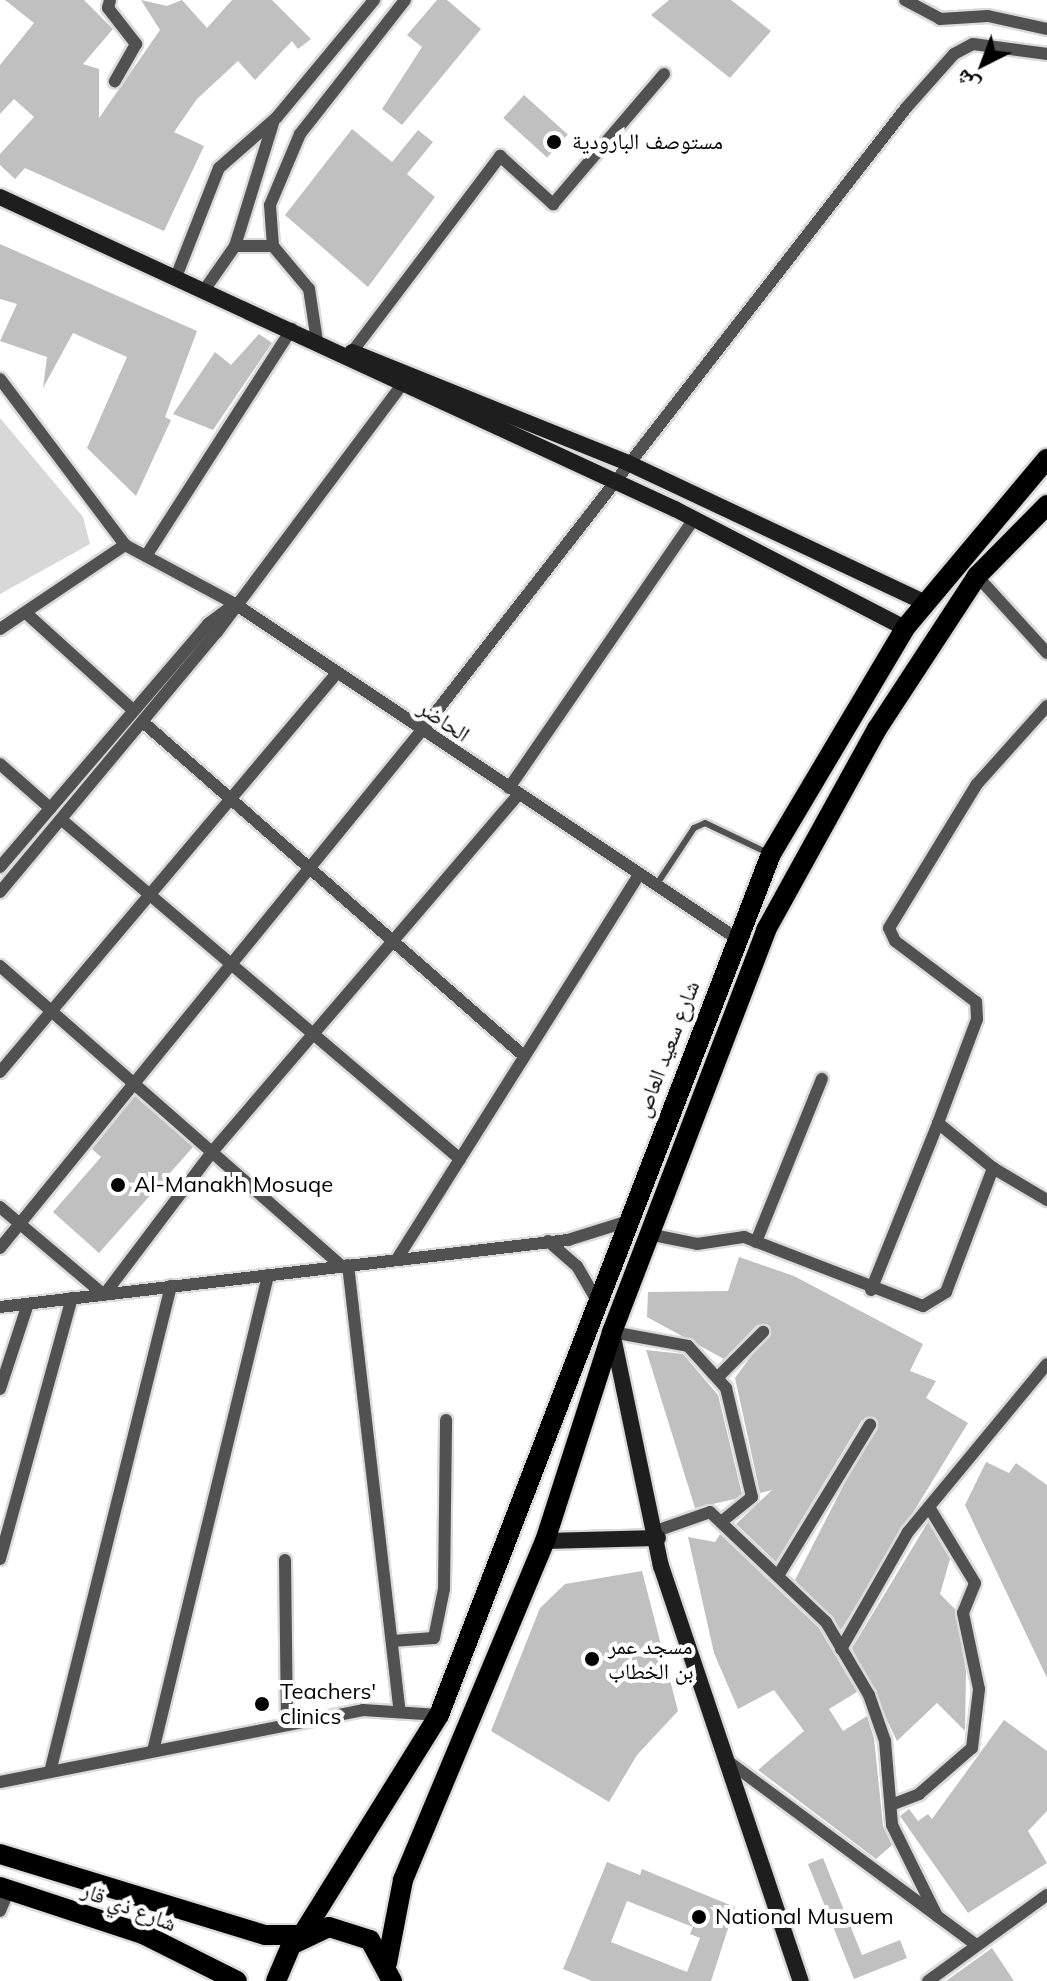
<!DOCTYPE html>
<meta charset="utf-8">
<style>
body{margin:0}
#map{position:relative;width:1047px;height:1981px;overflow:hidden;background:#fff;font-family:Mulish,"Noto Naskh Arabic",sans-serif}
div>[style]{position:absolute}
.green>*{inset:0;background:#d8d8d8}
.building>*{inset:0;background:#c0c0c0;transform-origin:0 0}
.roads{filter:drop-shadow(2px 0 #dbdbdb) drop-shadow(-2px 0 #dbdbdb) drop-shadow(0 2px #dbdbdb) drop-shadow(0 -2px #dbdbdb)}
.lane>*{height:6px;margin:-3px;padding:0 3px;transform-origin:3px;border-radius:3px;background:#515151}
.street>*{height:12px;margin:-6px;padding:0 6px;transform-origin:6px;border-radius:6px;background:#515151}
.secondary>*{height:16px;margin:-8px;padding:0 8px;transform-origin:8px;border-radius:8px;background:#1e1e1e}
.primary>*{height:20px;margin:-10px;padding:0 10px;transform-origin:10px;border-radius:10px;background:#000}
.dots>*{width:22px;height:22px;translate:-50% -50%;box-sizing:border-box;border:4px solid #fff;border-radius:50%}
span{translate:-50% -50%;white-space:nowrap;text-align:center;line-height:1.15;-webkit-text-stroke:8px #fff;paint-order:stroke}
.poi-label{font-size:22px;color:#000}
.left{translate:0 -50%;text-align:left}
.street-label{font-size:22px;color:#000}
.north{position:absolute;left:943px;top:24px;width:80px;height:80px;-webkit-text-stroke:6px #fff;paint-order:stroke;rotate:222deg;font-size:22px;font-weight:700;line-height:32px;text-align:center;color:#000}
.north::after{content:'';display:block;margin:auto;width:28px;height:36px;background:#000;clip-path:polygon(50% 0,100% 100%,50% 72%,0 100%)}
</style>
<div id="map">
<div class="green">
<i style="clip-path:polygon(0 418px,83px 517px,90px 544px,0 594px)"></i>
</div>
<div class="building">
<i style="clip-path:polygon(5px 0,84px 0,113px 29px,83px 64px,99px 69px,99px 118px,160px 30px,141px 0,167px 6px,182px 0,207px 28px,232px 0,272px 0,311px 39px,298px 49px,292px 41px,255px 80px,238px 61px,197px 99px,174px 132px,204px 146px,164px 231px,25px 168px,15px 179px,0 165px,0 154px,34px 117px,14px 99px,0 114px,0 65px,34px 23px)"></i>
<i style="clip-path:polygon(437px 0,447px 0,481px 29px,402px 125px,382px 109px,422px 47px,407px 35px)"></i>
<i style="clip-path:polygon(669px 0,731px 0,771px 31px,730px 78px,651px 15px)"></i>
<i style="left:524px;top:95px;width:59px;height:31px;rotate:42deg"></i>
<i style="clip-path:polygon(352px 129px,392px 162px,418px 130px,433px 142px,407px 174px,435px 197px,368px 287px,285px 215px)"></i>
<i style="clip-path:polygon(0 244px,197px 331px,165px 417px,171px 420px,136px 496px,87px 448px,127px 357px,73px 333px,43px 388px,47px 357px,0 341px,17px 304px,0 299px)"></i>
<i style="clip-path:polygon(259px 334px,272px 343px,213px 430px,173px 414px,215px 352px,231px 365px)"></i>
<i style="clip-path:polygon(135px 1096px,193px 1147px,99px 1253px,53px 1212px,101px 1157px,92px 1149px)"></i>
<i style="clip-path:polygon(739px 1257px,794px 1276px,923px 1344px,910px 1371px,936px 1381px,926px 1398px,968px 1423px,841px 1630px,795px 1580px,877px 1420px,862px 1420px,776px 1562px,736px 1524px,772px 1490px,760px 1493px,735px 1378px,771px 1329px,757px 1325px,724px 1359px,647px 1317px,648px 1292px,728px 1291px)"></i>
<i style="clip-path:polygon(646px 1350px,683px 1354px,718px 1395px,742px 1494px,735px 1499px,695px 1508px)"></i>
<i style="clip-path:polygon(986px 1462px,1009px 1473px,1016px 1463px,1047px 1485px,1047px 1678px,965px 1505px)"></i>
<i style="clip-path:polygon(928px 1522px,950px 1559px,940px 1594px,955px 1609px,966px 1671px,965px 1731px,937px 1703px,897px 1741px,852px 1648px)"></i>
<i style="clip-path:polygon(720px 1534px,819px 1628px,857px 1692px,829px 1709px,843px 1731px,867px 1716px,874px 1738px,883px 1826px,892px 1845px,876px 1859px,758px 1770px,804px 1731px,774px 1690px,738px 1709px,714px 1653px,688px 1537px,715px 1542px)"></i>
<i style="clip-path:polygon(642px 1571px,678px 1711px,637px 1755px,609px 1802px,491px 1731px,540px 1608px,565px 1584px)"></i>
<i style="clip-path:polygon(1004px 1720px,1047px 1751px,1047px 1811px,1028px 1831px,1047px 1863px,968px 1913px,900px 1816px,909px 1809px,918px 1821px,928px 1814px,932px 1819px)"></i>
<i style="clip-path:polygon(823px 1858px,862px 1955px,900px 1940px,907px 1958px,854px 1979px,808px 1864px)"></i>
<i style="clip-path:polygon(evenodd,607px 1862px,640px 1875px,642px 1869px,735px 1907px,711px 1981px,592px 1981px,563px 1969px,607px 1862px,627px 1901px,693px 1927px,690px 1934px,700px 1938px,687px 1972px,611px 1942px,627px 1901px)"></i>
<i style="clip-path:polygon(992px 1948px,1014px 1981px,946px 1981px)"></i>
</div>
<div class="roads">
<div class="lane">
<i style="left:657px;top:884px;width:67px;rotate:-56.5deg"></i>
<i style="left:694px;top:828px;width:12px;rotate:-24deg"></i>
<i style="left:705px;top:823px;width:70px;rotate:25.5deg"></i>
</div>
<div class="street">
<i style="left:110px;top:0;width:8px;rotate:104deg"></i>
<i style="left:108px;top:8px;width:46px;rotate:52.1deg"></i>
<i style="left:136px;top:44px;width:43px;rotate:119.6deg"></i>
<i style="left:905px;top:0;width:40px;rotate:28deg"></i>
<i style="left:940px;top:19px;width:48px;rotate:-3.6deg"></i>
<i style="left:988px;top:16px;width:60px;rotate:12.4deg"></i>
<i style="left:235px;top:246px;width:38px"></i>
<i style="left:176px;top:277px;width:117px;rotate:-68.5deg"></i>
<i style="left:219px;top:168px;width:77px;rotate:-41.3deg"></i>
<i style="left:277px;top:117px;width:152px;rotate:-50.3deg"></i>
<i style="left:205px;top:289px;width:52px;rotate:-55.1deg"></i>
<i style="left:235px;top:246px;width:129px;rotate:-72.8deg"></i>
<i style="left:317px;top:341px;width:53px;rotate:-98.7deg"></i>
<i style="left:309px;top:289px;width:56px;rotate:-129.9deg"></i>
<i style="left:273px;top:246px;width:41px;rotate:-94.2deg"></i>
<i style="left:270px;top:205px;width:77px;rotate:-67.1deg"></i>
<i style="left:300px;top:134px;width:170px;rotate:-51.9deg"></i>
<i style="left:352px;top:352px;width:246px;rotate:-52.9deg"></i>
<i style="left:500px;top:156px;width:72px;rotate:42.2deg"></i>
<i style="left:553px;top:204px;width:171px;rotate:-49.5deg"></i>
<i style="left:0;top:379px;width:208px;rotate:53deg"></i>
<i style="left:125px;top:545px;width:125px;rotate:28.2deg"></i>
<i style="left:235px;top:604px;width:602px;rotate:33.69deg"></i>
<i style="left:146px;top:556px;width:270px;rotate:-57.3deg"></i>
<i style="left:977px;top:576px;width:104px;rotate:47.7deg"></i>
<i style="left:26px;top:613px;width:144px;rotate:42.2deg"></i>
<i style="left:0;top:629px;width:151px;rotate:-33.9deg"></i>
<i style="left:144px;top:723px;width:505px;rotate:41.23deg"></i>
<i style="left:0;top:764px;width:67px;rotate:41.3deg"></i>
<i style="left:509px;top:788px;width:326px;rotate:-55.5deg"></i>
<i style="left:62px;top:820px;width:523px;rotate:40.42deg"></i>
<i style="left:0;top:867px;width:320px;rotate:-49.4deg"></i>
<i style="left:208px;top:624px;width:34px;rotate:-37deg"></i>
<i style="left:0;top:892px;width:339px;rotate:-50.2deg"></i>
<i style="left:217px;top:632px;width:306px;rotate:-53.2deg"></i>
<i style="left:0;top:966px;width:455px;rotate:41.3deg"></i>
<i style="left:0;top:1072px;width:522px;rotate:-49.82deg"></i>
<i style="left:938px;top:1123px;width:111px;rotate:-69.4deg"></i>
<i style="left:977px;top:1019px;width:17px;rotate:-93deg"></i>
<i style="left:976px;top:1002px;width:101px;rotate:-143deg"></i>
<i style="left:895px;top:941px;width:14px;rotate:-115deg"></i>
<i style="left:889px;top:928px;width:169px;rotate:-58.6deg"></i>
<i style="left:977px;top:784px;width:105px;rotate:-48.1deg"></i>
<i style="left:0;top:1207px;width:136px;rotate:40.2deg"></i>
<i style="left:104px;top:1295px;width:179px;rotate:-52.9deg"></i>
<i style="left:212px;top:1152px;width:472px;rotate:-49.4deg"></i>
<i style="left:648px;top:1234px;width:50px;rotate:11.5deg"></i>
<i style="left:697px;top:1244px;width:48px;rotate:-8.5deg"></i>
<i style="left:744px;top:1237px;width:192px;rotate:21.1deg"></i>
<i style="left:923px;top:1306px;width:27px;rotate:-31deg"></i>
<i style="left:946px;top:1292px;width:133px;rotate:-69.2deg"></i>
<i style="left:993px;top:1168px;width:63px;rotate:30.7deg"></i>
<i style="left:548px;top:1241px;width:38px;rotate:41deg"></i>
<i style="left:577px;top:1266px;width:38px;rotate:60deg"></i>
<i style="left:756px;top:1242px;width:176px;rotate:-68deg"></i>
<i style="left:0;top:1248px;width:668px;rotate:-50.83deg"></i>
<i style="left:422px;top:730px;width:788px;rotate:-52.11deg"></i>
<i style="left:906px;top:108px;width:72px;rotate:-48.4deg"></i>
<i style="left:954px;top:54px;width:21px;rotate:-28deg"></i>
<i style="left:973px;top:44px;width:75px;rotate:7.7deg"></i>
<i style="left:397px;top:1259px;width:455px;rotate:-57.8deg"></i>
<i style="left:348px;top:1265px;width:450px;rotate:83.4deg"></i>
<i style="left:871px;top:1290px;width:180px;rotate:-68.1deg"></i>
<i style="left:938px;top:1123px;width:71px;rotate:39.3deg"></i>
<i style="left:0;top:1307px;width:572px;rotate:-6.73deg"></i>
<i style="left:568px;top:1240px;width:60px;rotate:-17.5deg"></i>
<i style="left:612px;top:1332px;width:77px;rotate:10.4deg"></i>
<i style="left:688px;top:1346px;width:57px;rotate:47.9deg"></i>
<i style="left:726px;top:1388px;width:112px;rotate:76.6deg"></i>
<i style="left:752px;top:1497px;width:38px;rotate:141deg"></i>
<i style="left:718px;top:1377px;width:64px;rotate:-45deg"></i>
<i style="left:0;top:1389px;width:89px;rotate:-71.8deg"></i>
<i style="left:659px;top:1530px;width:54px;rotate:-19.4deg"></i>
<i style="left:710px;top:1512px;width:160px;rotate:43.5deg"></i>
<i style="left:826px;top:1622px;width:85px;rotate:59.5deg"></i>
<i style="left:869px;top:1695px;width:49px;rotate:70.8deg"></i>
<i style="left:885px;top:1741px;width:84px;rotate:85.2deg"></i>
<i style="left:892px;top:1825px;width:102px;rotate:63.7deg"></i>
<i style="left:0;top:1559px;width:271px;rotate:-74.6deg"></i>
<i style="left:285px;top:1560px;width:165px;rotate:89.3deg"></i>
<i style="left:779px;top:1574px;width:175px;rotate:-58.6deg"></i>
<i style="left:392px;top:1641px;width:42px;rotate:-4.1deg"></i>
<i style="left:434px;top:1638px;width:50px;rotate:-78.5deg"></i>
<i style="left:444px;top:1589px;width:169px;rotate:-89.3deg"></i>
<i style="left:841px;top:1649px;width:135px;rotate:-60.2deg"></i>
<i style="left:908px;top:1532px;width:218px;rotate:-50.4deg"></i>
<i style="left:153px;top:1751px;width:490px;rotate:-76.4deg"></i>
<i style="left:729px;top:1762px;width:306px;rotate:36.5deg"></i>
<i style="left:50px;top:1772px;width:501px;rotate:-76.02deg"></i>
<i style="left:0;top:1782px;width:370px;rotate:-11.2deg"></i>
<i style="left:363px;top:1710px;width:76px;rotate:3.8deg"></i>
<i style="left:891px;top:1805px;width:30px;rotate:-21deg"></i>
<i style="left:919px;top:1794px;width:70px;rotate:-41deg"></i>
<i style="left:972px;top:1748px;width:59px;rotate:-83.2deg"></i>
<i style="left:979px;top:1689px;width:78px;rotate:-101.9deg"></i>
<i style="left:963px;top:1613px;width:32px;rotate:-68deg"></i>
<i style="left:975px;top:1583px;width:89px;rotate:-121.2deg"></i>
<i style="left:0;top:1911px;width:23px;rotate:-67deg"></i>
<i style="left:928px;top:1981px;width:147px;rotate:-35.9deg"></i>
</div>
<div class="secondary">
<i style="left:0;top:197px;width:744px;rotate:24.81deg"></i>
<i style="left:675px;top:509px;width:259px;rotate:27.4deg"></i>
<i style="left:352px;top:352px;width:297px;rotate:21.9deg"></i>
<i style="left:628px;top:463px;width:329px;rotate:25.2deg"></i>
<i style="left:612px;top:1332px;width:239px;rotate:78.2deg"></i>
<i style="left:661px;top:1566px;width:438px;rotate:71.4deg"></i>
<i style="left:545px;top:1541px;width:113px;rotate:-1.5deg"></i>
</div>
<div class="primary">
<i style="left:0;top:1854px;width:277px;rotate:17deg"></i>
<i style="left:265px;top:1935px;width:37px"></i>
<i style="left:302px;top:1935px;width:259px;rotate:-58.1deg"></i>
<i style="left:439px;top:1715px;width:923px;rotate:-68.91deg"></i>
<i style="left:771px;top:854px;width:263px;rotate:-59.3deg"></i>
<i style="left:905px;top:628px;width:221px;rotate:-50deg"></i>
<i style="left:0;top:1887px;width:151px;rotate:18.2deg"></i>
<i style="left:143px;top:1934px;width:105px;rotate:26.6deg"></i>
<i style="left:387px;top:1963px;width:85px;rotate:-79.1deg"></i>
<i style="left:403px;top:1880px;width:368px;rotate:-67.3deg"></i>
<i style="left:545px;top:1541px;width:219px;rotate:-72.2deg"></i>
<i style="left:612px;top:1332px;width:430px;rotate:-69deg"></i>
<i style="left:766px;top:930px;width:230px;rotate:-61.1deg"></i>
<i style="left:877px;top:729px;width:183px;rotate:-56.8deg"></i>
<i style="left:977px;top:576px;width:100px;rotate:-45.4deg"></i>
<i style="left:276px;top:1981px;width:39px;rotate:-67deg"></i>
<i style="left:291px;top:1945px;width:42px;rotate:-25.3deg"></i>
<i style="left:329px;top:1927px;width:43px;rotate:17.6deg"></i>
<i style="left:370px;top:1940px;width:47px;rotate:61.8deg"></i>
</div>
</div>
<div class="dots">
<i style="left:554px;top:142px;background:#000"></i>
<i style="left:118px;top:1185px;background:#000"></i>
<i style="left:592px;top:1659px;background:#000"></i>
<i style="left:262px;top:1704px;background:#000"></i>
<i style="left:699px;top:1917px;background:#000"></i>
</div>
<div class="poi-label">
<span class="left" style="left:572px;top:142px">مستوصف البارودية</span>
<span class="left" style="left:134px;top:1185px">Al-Manakh Mosuqe</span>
<span class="left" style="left:608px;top:1659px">مسجد عمر<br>بن الخطاب</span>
<span class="left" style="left:280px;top:1704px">Teachers'<br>clinics</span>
<span class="left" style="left:715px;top:1917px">National Musuem</span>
</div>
<div class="street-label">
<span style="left:444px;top:721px;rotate:34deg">الحاضر</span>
<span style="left:667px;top:1049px;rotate:-69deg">شارع سعيد العاص</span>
<span style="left:129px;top:1907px;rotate:21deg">شارع ذي قار</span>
</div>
<div class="north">ش</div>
</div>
